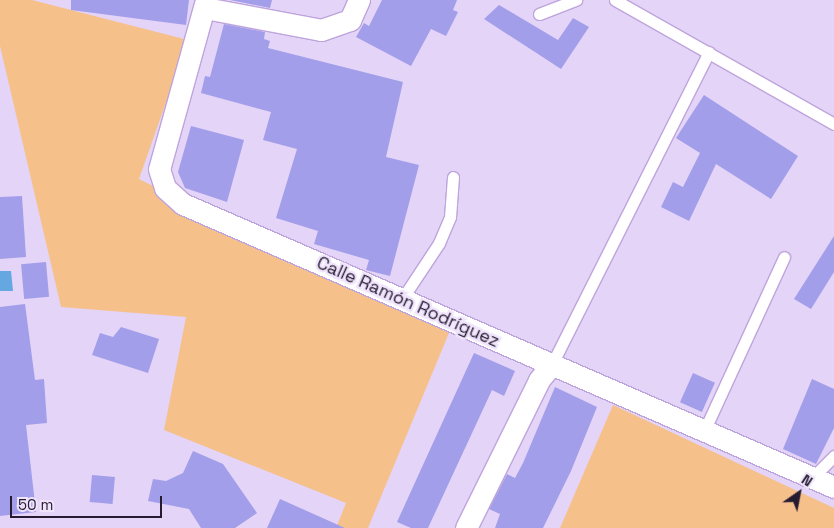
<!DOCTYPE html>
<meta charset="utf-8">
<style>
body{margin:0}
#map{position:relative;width:834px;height:528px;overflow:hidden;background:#e4d4f7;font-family:"Space Grotesk",sans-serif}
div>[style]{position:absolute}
.green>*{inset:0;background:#f6c08b}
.water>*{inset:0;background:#64a7e1}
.building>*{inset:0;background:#a29eea;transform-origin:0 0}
.roads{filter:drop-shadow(1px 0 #bea4dc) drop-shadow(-1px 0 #bea4dc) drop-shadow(0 1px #bea4dc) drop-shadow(0 -1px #bea4dc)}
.lane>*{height:11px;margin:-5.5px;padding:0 5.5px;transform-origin:5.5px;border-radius:5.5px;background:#fff}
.street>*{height:21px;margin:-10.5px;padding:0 10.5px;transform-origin:10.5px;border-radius:10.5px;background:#fff}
span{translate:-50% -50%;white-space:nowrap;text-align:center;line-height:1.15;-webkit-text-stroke:5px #efe4fc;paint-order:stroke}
.street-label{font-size:18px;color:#261c31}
.north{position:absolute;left:774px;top:468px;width:50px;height:50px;-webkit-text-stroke:4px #efe4fc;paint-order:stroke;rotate:33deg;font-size:14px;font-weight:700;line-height:20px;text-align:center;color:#261c31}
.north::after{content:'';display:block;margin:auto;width:18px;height:22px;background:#261c31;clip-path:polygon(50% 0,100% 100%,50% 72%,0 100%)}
.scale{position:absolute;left:10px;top:496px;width:152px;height:22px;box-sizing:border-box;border:2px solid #261c31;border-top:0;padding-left:6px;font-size:15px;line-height:18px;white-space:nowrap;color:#261c31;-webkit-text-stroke:4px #efe4fc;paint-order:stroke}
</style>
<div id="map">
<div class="green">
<i style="clip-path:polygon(0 0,32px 0,188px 40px,139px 179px,449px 333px,368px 528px,336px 528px,346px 503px,164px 430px,186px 317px,61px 307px,0 46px)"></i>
<i style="clip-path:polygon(613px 405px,834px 508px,834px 528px,560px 528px)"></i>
</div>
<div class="water">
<i style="clip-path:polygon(0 271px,11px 271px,13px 291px,0 291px)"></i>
</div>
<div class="building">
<i style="clip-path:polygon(71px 0,189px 0,186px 25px,71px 10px)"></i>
<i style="clip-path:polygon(230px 0,272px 0,270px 8px)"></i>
<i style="clip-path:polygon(382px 0,457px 0,453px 10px,458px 12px,446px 36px,431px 29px,411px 66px,356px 37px,364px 23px,369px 26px)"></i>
<i style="clip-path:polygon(499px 5px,558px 40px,573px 18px,589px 27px,561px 69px,484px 19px)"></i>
<i style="clip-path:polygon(224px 24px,265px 32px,264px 39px,270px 41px,268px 48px,403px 82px,386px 157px,419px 165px,390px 276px,366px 270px,369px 260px,314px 244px,318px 231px,276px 218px,297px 149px,263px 140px,271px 112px,201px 93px,205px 76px,210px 77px)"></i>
<i style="clip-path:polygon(704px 95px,798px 156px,771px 199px,716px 164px,689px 221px,661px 207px,673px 182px,683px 187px,700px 153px,676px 138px)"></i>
<i style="clip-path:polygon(191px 126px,244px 140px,227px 202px,185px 188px,178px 172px)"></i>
<i style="clip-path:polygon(22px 196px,26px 257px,0 259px,0 197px)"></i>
<i style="clip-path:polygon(834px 236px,834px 272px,811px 309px,794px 299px)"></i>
<i style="left:46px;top:262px;width:35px;height:25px;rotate:85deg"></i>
<i style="clip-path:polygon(25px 304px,35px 380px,44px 379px,47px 423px,26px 425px,36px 512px,0 516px,0 307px)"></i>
<i style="clip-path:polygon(121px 327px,159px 339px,148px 373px,92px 355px,100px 333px,113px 337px)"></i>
<i style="clip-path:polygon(474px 353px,515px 371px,504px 396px,492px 390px,428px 528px,411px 528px,397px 522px)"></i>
<i style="left:693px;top:373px;width:24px;height:32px;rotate:24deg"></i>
<i style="clip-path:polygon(812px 379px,834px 389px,834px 428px,816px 464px,783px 449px)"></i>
<i style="clip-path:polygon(555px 387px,597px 407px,571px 471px,543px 528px,495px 528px,500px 514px,489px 509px,507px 474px,515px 478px,523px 463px)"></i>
<i style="clip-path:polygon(193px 451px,223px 464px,257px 513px,235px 528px,201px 528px,189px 509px,148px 501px,153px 479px,166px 481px,183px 473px)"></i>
<i style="left:92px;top:475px;width:23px;height:27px;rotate:5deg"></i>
<i style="clip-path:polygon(280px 499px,345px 528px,267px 528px)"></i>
</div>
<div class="roads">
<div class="lane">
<i style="left:615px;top:0;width:252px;rotate:29.5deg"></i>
<i style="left:539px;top:14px;width:40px;rotate:-21deg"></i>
<i style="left:402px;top:299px;width:67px;rotate:-56.5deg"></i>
<i style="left:439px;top:243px;width:28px;rotate:-67deg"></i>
<i style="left:450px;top:217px;width:40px;rotate:-85.7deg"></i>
<i style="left:552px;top:364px;width:349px;rotate:-63.3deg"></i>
<i style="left:705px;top:429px;width:189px;rotate:-65.3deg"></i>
<i style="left:813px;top:477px;width:30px;rotate:-45deg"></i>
</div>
<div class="street">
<i style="left:206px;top:0;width:175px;rotate:105.5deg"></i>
<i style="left:159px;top:169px;width:20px;rotate:72deg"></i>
<i style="left:165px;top:188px;width:24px;rotate:42deg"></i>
<i style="left:183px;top:204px;width:710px;rotate:23.5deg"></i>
<i style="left:205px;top:8px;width:118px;rotate:10.7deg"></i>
<i style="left:321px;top:30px;width:31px;rotate:-19deg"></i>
<i style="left:350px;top:20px;width:22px;rotate:-66deg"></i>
<i style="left:466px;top:528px;width:165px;rotate:-63.7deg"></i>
<i style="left:539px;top:380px;width:21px;rotate:-51deg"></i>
</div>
</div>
<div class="street-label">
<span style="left:408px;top:302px;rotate:24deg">Calle Ramón Rodríguez</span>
</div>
<div class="north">N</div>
<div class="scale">50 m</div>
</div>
